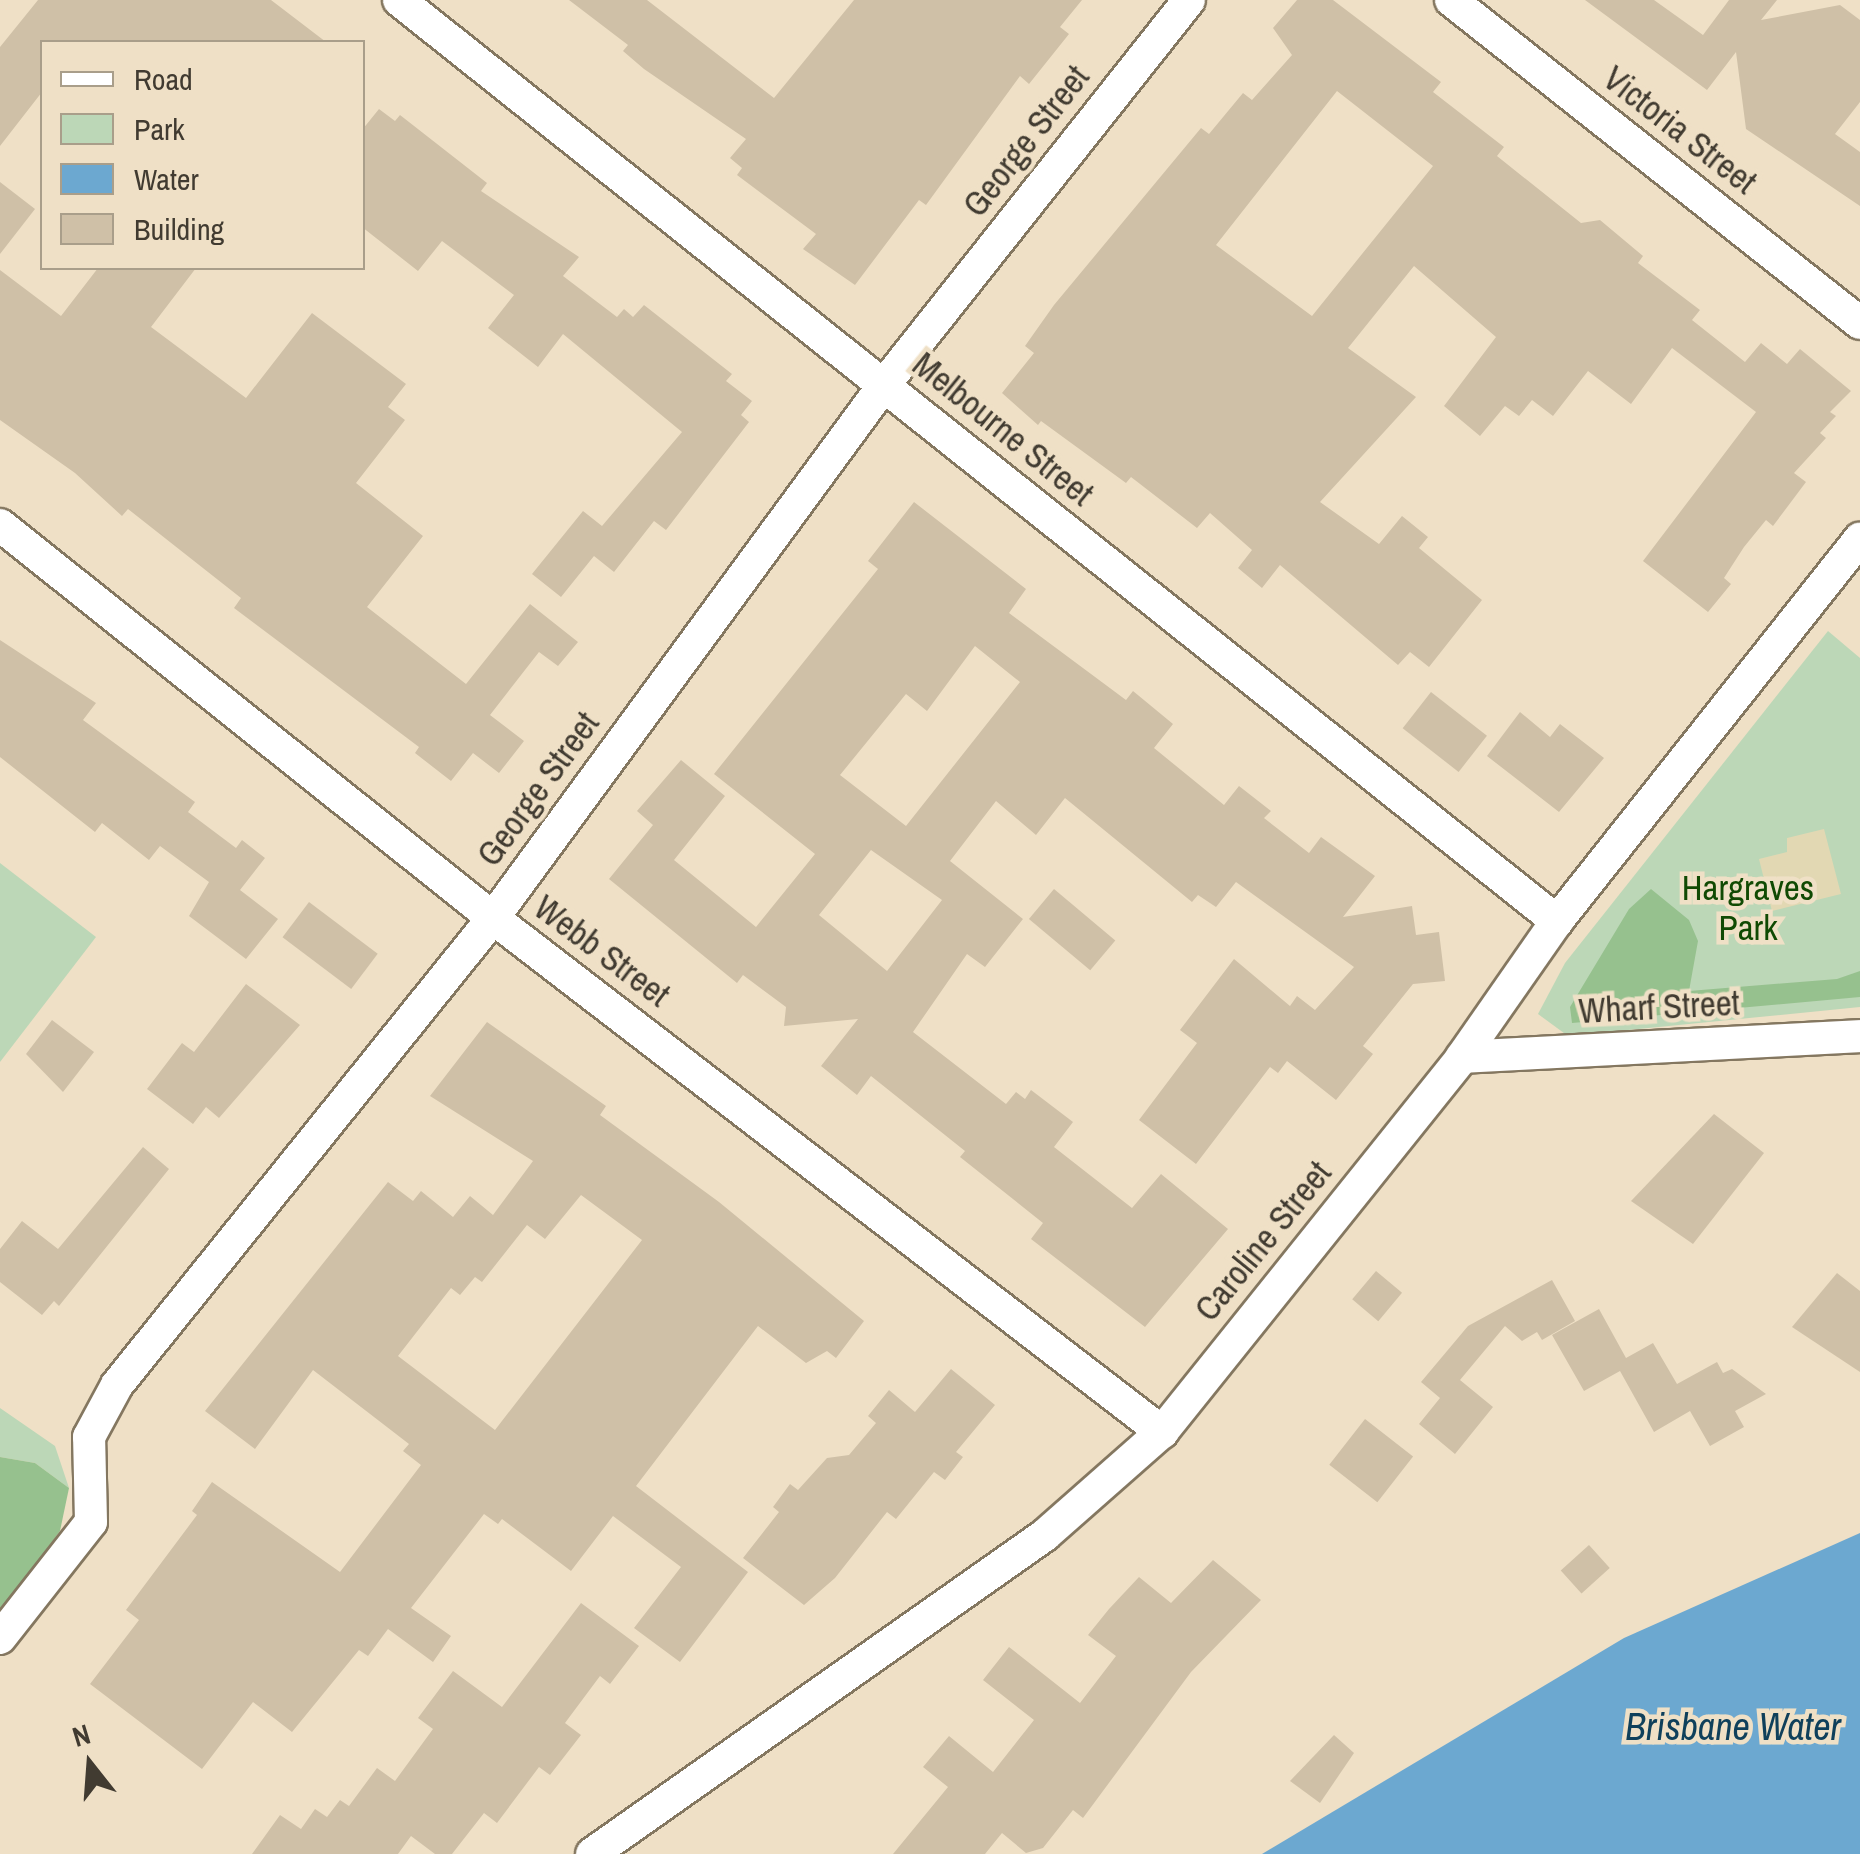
<!DOCTYPE html>
<style>
body{margin:0}
#map{position:relative;width:1860px;height:1854px;overflow:hidden;background:#efe0c6;font-family:"Archivo Narrow",sans-serif}
div>[style]{position:absolute}
.green>*{inset:0;background:#bcd7b7}
.forest>*{inset:0;background:#96c18e}
.sand>*{inset:0;background:#e2d8b3}
.water>*{inset:0;background:#6ca8d0}
.building>*{inset:0;background:#cfc0a7;transform-origin:0 0}
.roads{filter:drop-shadow(2px 0 #847760) drop-shadow(-2px 0 #847760) drop-shadow(0 2px #847760) drop-shadow(0 -2px #847760)}
.street>*{height:32px;margin:-16px;padding:0 16px;transform-origin:16px;border-radius:16px;background:#fff}
span{translate:-50% -50%;white-space:nowrap;text-align:center;line-height:1.15;-webkit-text-stroke:9px #efe0c6;paint-order:stroke}
.street-label{font-size:35px;color:#413b31}
.park-label{font-size:35px;color:#104a03}
.water-label{font-size:38px;color:#0f405b;font-style:italic}
.legend{position:absolute;left:40px;top:40px;width:325px;height:230px;box-sizing:border-box;background:#efe0c6;border:2px solid #a99e8a;margin:0;padding:12px 18px;list-style:none;font-size:30px;color:#413b31}
.legend li{display:flex;align-items:center;gap:20px;height:50px}
.legend b{width:50px;border:2px solid #a99e8a}
.north{position:absolute;left:40px;top:1714px;width:100px;height:100px;-webkit-text-stroke:8px #efe0c6;paint-order:stroke;rotate:343deg;font-size:28px;font-weight:700;line-height:40px;text-align:center;color:#413b31}
.north::after{content:'';display:block;margin:auto;width:35px;height:45px;background:#413b31;clip-path:polygon(50% 0,100% 100%,50% 72%,0 100%)}
</style>
<div id="map">
<div class="green">
<i style="clip-path:polygon(1828px 631px,1860px 658px,1860px 1007px,1568px 1036px,1538px 1014px,1565px 963px)"></i>
<i style="clip-path:polygon(0 863px,96px 937px,0 1062px)"></i>
<i style="clip-path:polygon(0 1408px,55px 1446px,69px 1488px,35px 1463px,0 1457px)"></i>
</div>
<div class="forest">
<i style="clip-path:polygon(1651px 889px,1689px 920px,1698px 941px,1689px 991px,1837px 979px,1860px 971px,1860px 997px,1572px 1023px,1570px 1007px,1629px 909px)"></i>
<i style="clip-path:polygon(0 1457px,35px 1463px,69px 1488px,60px 1531px,0 1613px)"></i>
</div>
<div class="sand">
<i style="clip-path:polygon(1824px 829px,1841px 894px,1772px 911px,1759px 859px,1787px 852px,1787px 838px)"></i>
</div>
<div class="water">
<i style="clip-path:polygon(1860px 1533px,1860px 1854px,1262px 1854px,1624px 1638px)"></i>
</div>
<div class="building">
<i style="clip-path:polygon(38px 0,271px 0,326px 42px,42px 42px,42px 92px,0 146px,0 47px)"></i>
<i style="clip-path:polygon(569px 0,647px 0,774px 98px,854px 0,1082px 0,1060px 27px,1069px 34px,1029px 84px,1020px 76px,926px 205px,919px 200px,855px 285px,803px 249px,816px 234px,737px 175px,742px 168px,730px 158px,746px 139px,644px 69px,623px 51px,628px 45px)"></i>
<i style="clip-path:polygon(evenodd,1297px 0,1333px 0,1441px 82px,1433px 92px,1504px 147px,1497px 156px,1581px 223px,1600px 220px,1643px 256px,1638px 263px,1700px 310px,1692px 320px,1745px 362px,1761px 343px,1787px 364px,1800px 349px,1851px 391px,1830px 412px,1836px 416px,1820px 433px,1826px 438px,1794px 473px,1806px 482px,1773px 526px,1766px 520px,1744px 547px,1724px 578px,1731px 584px,1708px 612px,1643px 561px,1756px 412px,1672px 348px,1631px 404px,1588px 371px,1553px 416px,1532px 400px,1519px 416px,1505px 406px,1480px 436px,1444px 406px,1496px 337px,1414px 266px,1348px 348px,1416px 397px,1320px 502px,1379px 544px,1402px 516px,1428px 537px,1419px 548px,1482px 600px,1429px 667px,1410px 652px,1398px 665px,1280px 565px,1262px 588px,1238px 568px,1252px 550px,1210px 513px,1197px 528px,1131px 477px,1126px 483px,1041px 421px,1038px 425px,1002px 393px,1034px 353px,1025px 346px,1054px 305px,1201px 128px,1209px 134px,1243px 93px,1252px 100px,1292px 55px,1273px 28px,1297px 0,1337px 91px,1433px 166px,1312px 316px,1216px 245px,1337px 91px)"></i>
<i style="clip-path:polygon(1585px 0,1654px 0,1703px 35px,1729px 0,1777px 0,1761px 20px,1840px 5px,1860px 20px,1860px 102px,1835px 134px,1860px 152px,1860px 206px,1746px 129px,1736px 52px,1707px 90px)"></i>
<i style="clip-path:polygon(379px 109px,395px 121px,400px 115px,487px 183px,481px 191px,579px 257px,563px 276px,617px 317px,624px 309px,633px 317px,644px 305px,732px 374px,726px 381px,752px 401px,741px 415px,749px 422px,666px 530px,654px 521px,614px 572px,594px 556px,561px 597px,532px 574px,583px 511px,602px 526px,682px 432px,563px 334px,538px 367px,488px 328px,514px 295px,442px 241px,418px 271px,362px 227px,362px 130px)"></i>
<i style="clip-path:polygon(0 182px,35px 209px,0 254px)"></i>
<i style="clip-path:polygon(98px 268px,196px 268px,151px 327px,246px 398px,312px 313px,406px 384px,388px 407px,405px 420px,356px 483px,423px 536px,367px 607px,466px 684px,530px 604px,578px 642px,558px 666px,539px 652px,490px 715px,524px 741px,499px 773px,473px 753px,451px 781px,415px 753px,419px 747px,234px 608px,241px 598px,128px 509px,122px 516px,75px 473px,0 420px,0 270px,61px 316px)"></i>
<i style="clip-path:polygon(evenodd,914px 502px,1026px 589px,1009px 613px,1126px 700px,1133px 691px,1173px 724px,1154px 748px,1224px 805px,1239px 786px,1271px 811px,1264px 818px,1309px 853px,1321px 837px,1375px 876px,1343px 917px,1412px 906px,1416px 935px,1439px 932px,1445px 981px,1413px 984px,1363px 1046px,1373px 1054px,1336px 1100px,1287px 1061px,1278px 1073px,1270px 1067px,1196px 1164px,1139px 1120px,1197px 1043px,1180px 1030px,1234px 959px,1290px 1006px,1297px 996px,1315px 1010px,1354px 967px,1236px 882px,1216px 907px,1198px 895px,1192px 902px,1065px 798px,1036px 835px,996px 801px,950px 861px,1023px 919px,985px 967px,967px 954px,913px 1032px,1006px 1104px,1016px 1092px,1025px 1099px,1031px 1090px,1073px 1122px,1054px 1147px,1132px 1208px,1161px 1174px,1228px 1229px,1145px 1327px,1031px 1239px,1043px 1223px,960px 1157px,965px 1151px,871px 1076px,857px 1095px,821px 1066px,858px 1019px,784px 1026px,786px 1007px,743px 975px,737px 983px,609px 879px,653px 825px,637px 811px,681px 760px,725px 796px,674px 860px,756px 927px,815px 854px,714px 774px,878px 569px,868px 561px,914px 502px,975px 646px,1020px 682px,906px 826px,840px 775px,906px 694px,927px 711px,975px 646px,914px 502px,871px 850px,942px 900px,887px 971px,819px 915px,871px 850px)"></i>
<i style="clip-path:polygon(0 640px,96px 703px,83px 720px,195px 802px,188px 812px,236px 848px,242px 840px,265px 858px,240px 890px,278px 919px,246px 959px,189px 916px,209px 882px,160px 846px,149px 860px,102px 823px,95px 832px,0 757px)"></i>
<i style="left:1431px;top:692px;width:71px;height:46px;rotate:38deg"></i>
<i style="clip-path:polygon(1520px 712px,1550px 737px,1560px 724px,1604px 758px,1559px 812px,1487px 756px)"></i>
<i style="left:1054px;top:889px;width:80px;height:39px;rotate:40deg"></i>
<i style="left:309px;top:902px;width:86px;height:44px;rotate:37deg"></i>
<i style="clip-path:polygon(246px 984px,300px 1025px,219px 1118px,206px 1107px,193px 1124px,147px 1089px,182px 1043px,194px 1052px)"></i>
<i style="clip-path:polygon(52px 1020px,94px 1052px,63px 1092px,26px 1054px)"></i>
<i style="clip-path:polygon(evenodd,487px 1022px,606px 1106px,600px 1115px,719px 1202px,864px 1321px,836px 1358px,827px 1351px,806px 1363px,758px 1326px,636px 1486px,748px 1572px,680px 1662px,634px 1628px,681px 1567px,613px 1516px,571px 1571px,502px 1519px,498px 1524px,484px 1514px,411px 1608px,451px 1636px,433px 1662px,388px 1629px,368px 1656px,359px 1650px,292px 1732px,253px 1702px,202px 1769px,90px 1684px,139px 1620px,126px 1610px,197px 1515px,192px 1511px,212px 1482px,340px 1572px,421px 1465px,403px 1451px,409px 1444px,313px 1370px,255px 1449px,205px 1411px,388px 1182px,413px 1201px,421px 1191px,453px 1217px,470px 1196px,493px 1215px,533px 1161px,430px 1096px,487px 1022px,581px 1195px,642px 1240px,495px 1430px,398px 1356px,451px 1288px,460px 1295px,475px 1277px,482px 1282px,527px 1225px,545px 1239px,581px 1195px)"></i>
<i style="clip-path:polygon(1714px 1114px,1764px 1153px,1693px 1244px,1631px 1201px)"></i>
<i style="clip-path:polygon(143px 1147px,169px 1169px,59px 1306px,54px 1301px,42px 1315px,0 1282px,0 1249px,22px 1221px,58px 1249px)"></i>
<i style="left:1376px;top:1271px;width:34px;height:37px;rotate:40deg"></i>
<i style="clip-path:polygon(1837px 1273px,1860px 1291px,1860px 1372px,1792px 1327px)"></i>
<i style="clip-path:polygon(1552px 1280px,1575px 1321px,1542px 1340px,1537px 1332px,1522px 1341px,1505px 1326px,1460px 1380px,1493px 1407px,1455px 1454px,1419px 1424px,1440px 1398px,1421px 1382px,1468px 1326px)"></i>
<i style="clip-path:polygon(1599px 1309px,1626px 1358px,1653px 1343px,1677px 1384px,1717px 1362px,1723px 1373px,1732px 1369px,1766px 1394px,1735px 1411px,1744px 1427px,1710px 1446px,1690px 1411px,1654px 1432px,1620px 1371px,1584px 1391px,1552px 1335px)"></i>
<i style="clip-path:polygon(951px 1369px,995px 1405px,956px 1452px,963px 1457px,945px 1480px,934px 1472px,896px 1519px,887px 1512px,835px 1578px,804px 1605px,743px 1558px,779px 1512px,773px 1507px,790px 1484px,798px 1490px,827px 1458px,849px 1455px,876px 1423px,868px 1416px,889px 1390px,915px 1412px)"></i>
<i style="left:1365px;top:1419px;width:61px;height:58px;rotate:38deg"></i>
<i style="left:1589px;top:1545px;width:31px;height:38px;rotate:48deg"></i>
<i style="clip-path:polygon(1213px 1560px,1261px 1600px,1191px 1672px,1083px 1818px,1073px 1810px,1043px 1848px,1026px 1853px,1002px 1833px,985px 1854px,893px 1854px,948px 1787px,923px 1767px,949px 1736px,993px 1772px,1034px 1720px,983px 1680px,1009px 1647px,1080px 1703px,1116px 1656px,1088px 1635px,1109px 1609px,1139px 1577px,1171px 1603px)"></i>
<i style="clip-path:polygon(581px 1603px,639px 1646px,610px 1684px,600px 1676px,565px 1723px,581px 1735px,550px 1775px,539px 1767px,497px 1823px,484px 1813px,452px 1854px,435px 1854px,411px 1836px,398px 1854px,252px 1854px,280px 1815px,301px 1829px,315px 1809px,327px 1817px,340px 1800px,349px 1806px,377px 1768px,395px 1781px,433px 1729px,418px 1718px,453px 1671px,502px 1707px)"></i>
<i style="clip-path:polygon(1334px 1735px,1354px 1753px,1320px 1803px,1290px 1781px)"></i>
</div>
<div class="roads">
<div class="street">
<i style="left:399px;top:0;width:1480px;rotate:38.5deg"></i>
<i style="left:1451px;top:0;width:521px;rotate:38.3deg"></i>
<i style="left:0;top:525px;width:630px;rotate:38.56deg"></i>
<i style="left:493px;top:918px;width:844px;rotate:37.54deg"></i>
<i style="left:1462px;top:1057px;width:399px;rotate:-3deg"></i>
<i style="left:0;top:1638px;width:147px;rotate:-51.9deg"></i>
<i style="left:91px;top:1522px;width:85px;rotate:-91.3deg"></i>
<i style="left:89px;top:1437px;width:59px;rotate:-61.7deg"></i>
<i style="left:117px;top:1385px;width:600px;rotate:-51.16deg"></i>
<i style="left:493px;top:918px;width:661px;rotate:-53.74deg"></i>
<i style="left:884px;top:385px;width:491px;rotate:-51.6deg"></i>
<i style="left:592px;top:1854px;width:554px;rotate:-35.15deg"></i>
<i style="left:1045px;top:1535px;width:156px;rotate:-41.4deg"></i>
<i style="left:1162px;top:1432px;width:480px;rotate:-51.3deg"></i>
<i style="left:1462px;top:1057px;width:166px;rotate:-55.1deg"></i>
<i style="left:1557px;top:921px;width:488px;rotate:-51.6deg"></i>
</div>
</div>
<div class="street-label">
<span style="left:1680px;top:130px;rotate:38deg">Victoria Street</span>
<span style="left:1026px;top:141px;rotate:-52deg">George Street</span>
<span style="left:1003px;top:429px;rotate:39deg">Melbourne Street</span>
<span style="left:538px;top:789px;rotate:-54deg">George Street</span>
<span style="left:602px;top:951px;rotate:37deg">Webb Street</span>
<span style="left:1659px;top:1007px;rotate:-3deg">Wharf Street</span>
<span style="left:1263px;top:1241px;rotate:-51deg">Caroline Street</span>
</div>
<div class="park-label">
<span style="left:1748px;top:908px">Hargraves<br>Park</span>
</div>
<div class="water-label">
<span style="left:1733px;top:1727px">Brisbane Water</span>
</div>
<ul class="legend">
<li><b style="height:12px;background:#fff"></b>Road</li>
<li><b style="height:28px;background:#bcd7b7"></b>Park</li>
<li><b style="height:28px;background:#6ca8d0"></b>Water</li>
<li><b style="height:28px;background:#cfc0a7"></b>Building</li>
</ul>
<div class="north">N</div>
</div>
